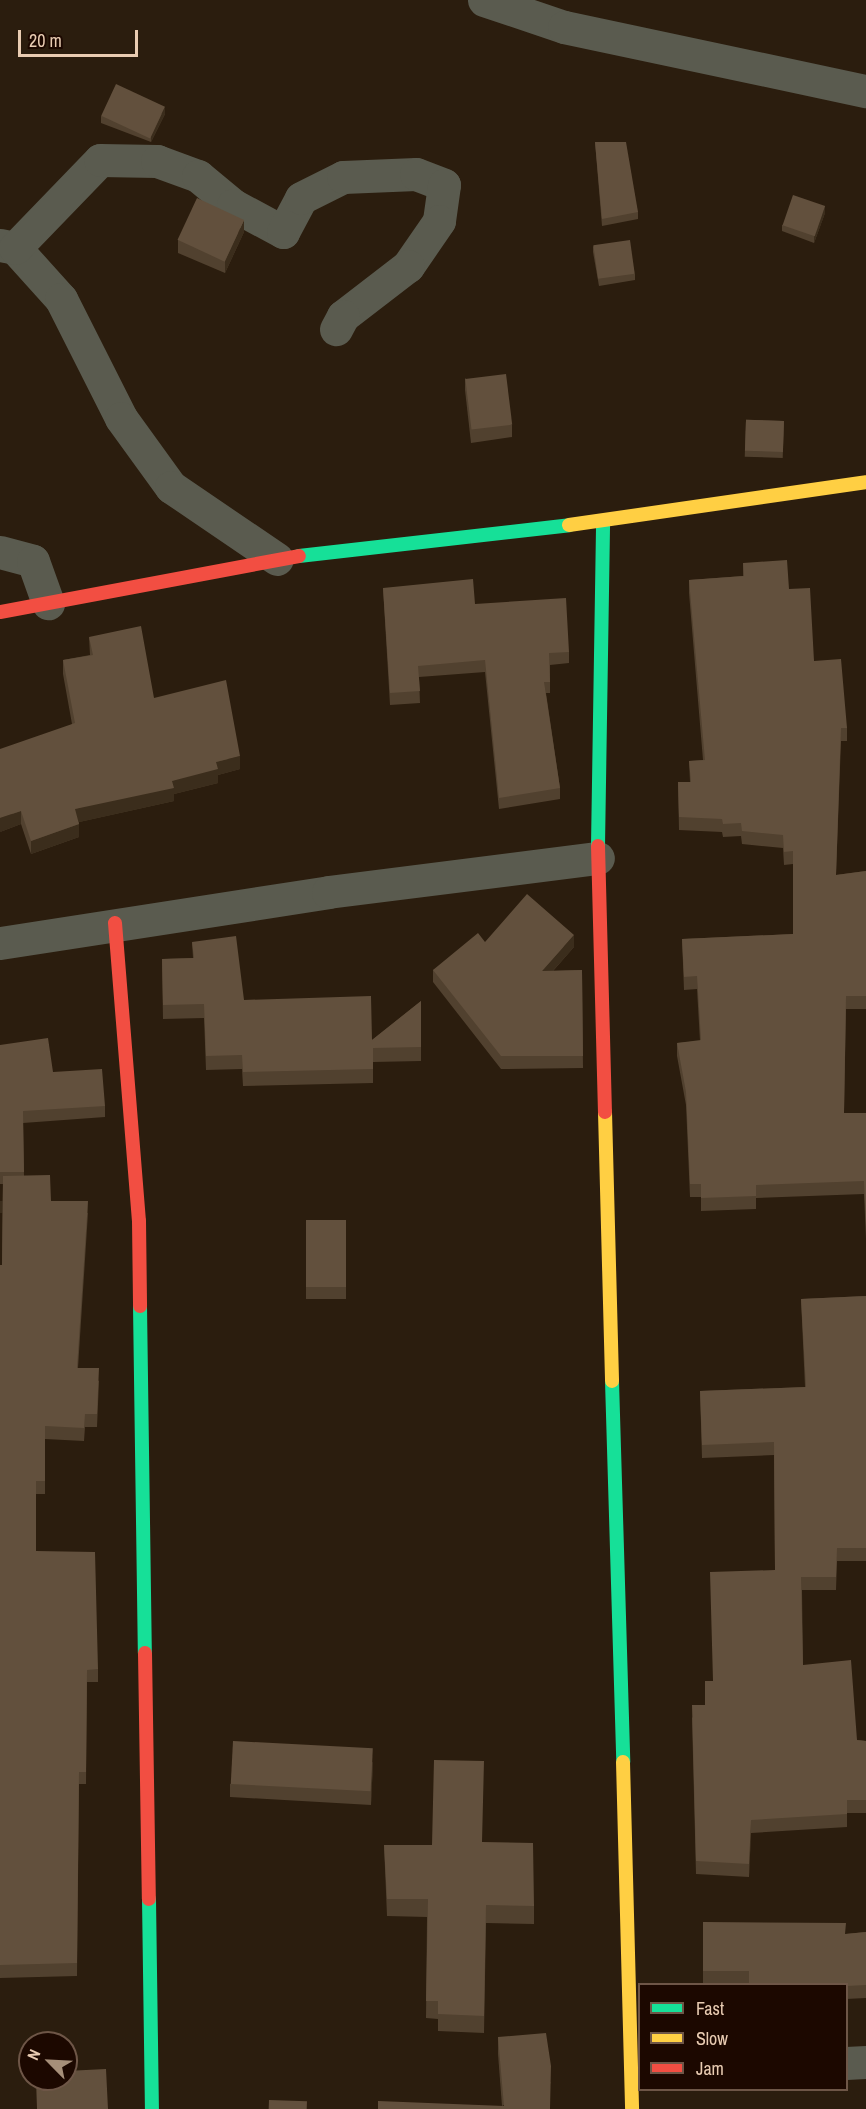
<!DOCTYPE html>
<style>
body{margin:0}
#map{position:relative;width:866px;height:2109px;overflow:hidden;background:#2b1d0e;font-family:"Archivo Narrow",sans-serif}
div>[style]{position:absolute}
.street>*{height:33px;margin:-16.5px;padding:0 16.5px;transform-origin:16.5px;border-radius:16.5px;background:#5a5b4f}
.fast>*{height:14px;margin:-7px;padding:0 7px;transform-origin:7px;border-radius:7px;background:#16e098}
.slow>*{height:14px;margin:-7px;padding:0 7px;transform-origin:7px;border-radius:7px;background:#ffcf43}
.jam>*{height:14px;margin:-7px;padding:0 7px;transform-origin:7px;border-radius:7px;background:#f24e42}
.wall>*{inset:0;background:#51412f;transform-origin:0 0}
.shaded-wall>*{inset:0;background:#3b2d1c;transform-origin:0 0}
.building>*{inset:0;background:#62503d;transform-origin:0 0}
span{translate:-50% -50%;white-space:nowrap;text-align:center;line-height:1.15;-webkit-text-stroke:5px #1c0800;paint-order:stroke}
.legend{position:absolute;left:638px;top:1983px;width:210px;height:108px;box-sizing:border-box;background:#1c0800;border:2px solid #6e5647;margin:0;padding:8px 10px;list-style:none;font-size:18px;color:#e9ccb2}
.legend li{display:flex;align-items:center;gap:12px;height:30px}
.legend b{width:30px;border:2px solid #6e5647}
.north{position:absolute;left:18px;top:2031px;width:60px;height:60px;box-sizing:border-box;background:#1c0800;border:2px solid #6e5647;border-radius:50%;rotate:294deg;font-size:16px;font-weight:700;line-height:24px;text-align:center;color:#e9ccb2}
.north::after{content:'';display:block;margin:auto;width:21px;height:27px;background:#a68f79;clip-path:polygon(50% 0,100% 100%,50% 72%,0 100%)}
.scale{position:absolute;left:18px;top:30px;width:120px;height:27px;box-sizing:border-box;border:3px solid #e9ccb2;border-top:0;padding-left:8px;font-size:18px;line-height:21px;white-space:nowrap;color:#e9ccb2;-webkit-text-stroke:4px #1c0800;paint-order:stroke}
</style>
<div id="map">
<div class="street">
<i style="left:484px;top:0;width:84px;rotate:18.6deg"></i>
<i style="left:564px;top:27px;width:309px;rotate:12deg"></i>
<i style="left:0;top:245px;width:15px;rotate:11deg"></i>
<i style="left:15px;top:248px;width:69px;rotate:48deg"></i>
<i style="left:61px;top:299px;width:133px;rotate:63.2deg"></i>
<i style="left:121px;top:418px;width:85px;rotate:54.1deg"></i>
<i style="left:171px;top:487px;width:128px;rotate:34.2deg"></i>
<i style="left:15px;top:248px;width:122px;rotate:-46deg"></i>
<i style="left:100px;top:160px;width:57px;rotate:1deg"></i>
<i style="left:157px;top:161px;width:44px;rotate:20.1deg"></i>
<i style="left:198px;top:176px;width:45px;rotate:39.6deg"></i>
<i style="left:233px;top:205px;width:57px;rotate:28.4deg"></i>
<i style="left:283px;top:232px;width:38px;rotate:-62deg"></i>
<i style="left:301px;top:198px;width:47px;rotate:-26.6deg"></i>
<i style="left:343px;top:177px;width:73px;rotate:-2.4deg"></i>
<i style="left:416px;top:174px;width:30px;rotate:21deg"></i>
<i style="left:444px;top:185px;width:36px;rotate:98deg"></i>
<i style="left:439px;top:221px;width:55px;rotate:124.6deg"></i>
<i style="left:408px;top:266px;width:82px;rotate:142.4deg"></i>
<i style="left:343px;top:316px;width:15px;rotate:118deg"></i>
<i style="left:0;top:552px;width:34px;rotate:15deg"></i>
<i style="left:33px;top:561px;width:45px;rotate:70.3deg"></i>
<i style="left:0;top:943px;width:332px;rotate:-8.8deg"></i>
<i style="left:328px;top:892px;width:272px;rotate:-7.2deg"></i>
<i style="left:846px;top:2063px;width:20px;rotate:-3deg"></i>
</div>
<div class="fast">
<i style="left:299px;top:556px;width:272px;rotate:-6.5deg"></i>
<i style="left:598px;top:846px;width:325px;rotate:-89.1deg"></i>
<i style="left:140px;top:1306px;width:347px;rotate:89.2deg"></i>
<i style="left:612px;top:1381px;width:381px;rotate:88.3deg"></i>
<i style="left:149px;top:1899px;width:210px;rotate:89.2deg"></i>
</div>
<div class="slow">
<i style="left:569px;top:525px;width:300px;rotate:-8.2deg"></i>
<i style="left:605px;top:1112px;width:269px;rotate:88.5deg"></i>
<i style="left:623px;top:1762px;width:347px;rotate:88.5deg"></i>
</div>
<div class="jam">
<i style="left:0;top:612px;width:304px;rotate:-10.6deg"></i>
<i style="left:598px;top:846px;width:266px;rotate:88.5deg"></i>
<i style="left:115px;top:923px;width:299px;rotate:85.4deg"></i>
<i style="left:139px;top:1221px;width:85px;rotate:89.3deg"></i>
<i style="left:145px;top:1653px;width:246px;rotate:89.1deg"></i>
</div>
<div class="wall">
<i style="clip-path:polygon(165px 114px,151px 142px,101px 123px,101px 116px)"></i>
<i style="clip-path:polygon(595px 142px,638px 212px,638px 219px,602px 226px)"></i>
<i style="clip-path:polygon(825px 213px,814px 243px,782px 231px,782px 225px)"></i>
<i style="clip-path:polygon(244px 232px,225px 273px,178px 253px,178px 240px)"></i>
<i style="clip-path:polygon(593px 246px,635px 274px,635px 280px,599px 286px,593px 252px)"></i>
<i style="clip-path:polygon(465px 378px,512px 425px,512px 437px,471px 443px,465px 390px)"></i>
<i style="left:784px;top:421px;width:37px;height:38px;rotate:92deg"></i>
<i style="clip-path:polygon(743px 563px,789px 589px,814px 661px,847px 728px,847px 741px,841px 741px,836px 875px,866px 871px,866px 1009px,846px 1009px,844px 1113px,866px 1113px,866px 1239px,864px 1194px,756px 1198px,756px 1209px,701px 1211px,701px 1197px,690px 1197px,686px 1105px,677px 1056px,677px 1043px,700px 1041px,697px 989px,684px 990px,682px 939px,793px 934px,793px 864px,784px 865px,783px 848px,742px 844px,741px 836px,723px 837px,722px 832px,679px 830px,678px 782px,690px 782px,689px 761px,703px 760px,689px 593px,689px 580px,743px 576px)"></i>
<i style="clip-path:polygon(383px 588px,475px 604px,569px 652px,569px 663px,550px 665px,550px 693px,546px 693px,560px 788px,560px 799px,499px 809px,485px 672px,419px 677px,420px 703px,390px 705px)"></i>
<i style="clip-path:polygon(89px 637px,154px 698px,240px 769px,218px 775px,218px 783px,174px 794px,174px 801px,79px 822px,79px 837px,31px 854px,21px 824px,0 832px,72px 724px,63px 674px,63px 660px,90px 655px)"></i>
<i style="clip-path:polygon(192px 942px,244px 1000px,372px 1040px,421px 1001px,421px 1061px,373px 1062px,373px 1083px,243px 1086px,242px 1069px,206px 1070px,204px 1018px,163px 1019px,162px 959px,193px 958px)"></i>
<i style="clip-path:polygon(485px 942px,574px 947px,553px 971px,582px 970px,583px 1068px,501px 1069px,433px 982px,433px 970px)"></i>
<i style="clip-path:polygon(0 1045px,53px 1072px,105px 1106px,105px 1117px,23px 1123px,24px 1176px,51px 1201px,88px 1213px,78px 1368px,99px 1381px,97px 1427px,85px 1427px,84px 1441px,45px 1439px,45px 1494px,36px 1494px,36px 1551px,98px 1669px,98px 1682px,87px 1682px,86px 1784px,79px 1784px,77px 1976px,0 1978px,0 1265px,2px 1265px,3px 1184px,0 1184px)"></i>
<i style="left:306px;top:1220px;width:40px;height:79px"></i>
<i style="clip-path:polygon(866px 1296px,866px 1561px,837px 1561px,836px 1590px,802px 1590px,803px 1665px,857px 1740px,866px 1741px,866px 1813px,847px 1813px,847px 1827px,751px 1833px,749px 1877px,696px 1874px,692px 1718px,705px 1705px,713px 1681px,775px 1570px,774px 1455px,702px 1458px,700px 1391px,805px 1387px,801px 1299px)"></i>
<i style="clip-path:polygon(373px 1762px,371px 1805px,230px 1797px,230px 1784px)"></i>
<i style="clip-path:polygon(482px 1842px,534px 1906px,534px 1924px,486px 1923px,484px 2033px,438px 2031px,438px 2019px,426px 2018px,427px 1917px,387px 1916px,384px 1845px,432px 1845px)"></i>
<i style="clip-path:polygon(703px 1922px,846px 1934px,866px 1932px,866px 1998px,846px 1999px,846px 1984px,703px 1984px)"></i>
<i style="clip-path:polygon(498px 2037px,551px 2083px,502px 2106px,498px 2054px)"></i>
</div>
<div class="shaded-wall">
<i style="clip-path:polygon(165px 107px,165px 114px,151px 142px,151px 136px)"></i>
<i style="clip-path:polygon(825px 206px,825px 213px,814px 243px,814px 236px)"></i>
<i style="clip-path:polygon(244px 220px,244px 232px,225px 273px,225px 261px)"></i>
<i style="clip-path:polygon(240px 756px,240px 769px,218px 775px,218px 783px,174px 794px,174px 801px,75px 823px,75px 809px,172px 781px,216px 762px)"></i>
<i style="clip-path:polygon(21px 811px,21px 824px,0 832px,0 818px)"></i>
<i style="clip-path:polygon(79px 824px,79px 837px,31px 854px,31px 841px)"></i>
<i style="clip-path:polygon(574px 935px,574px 947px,542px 983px,542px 971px)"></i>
<i style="left:88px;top:1201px;width:12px;height:167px;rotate:90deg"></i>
<i style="clip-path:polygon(373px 1749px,373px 1762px,371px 1805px,371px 1793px)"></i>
<i style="clip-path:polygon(751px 1820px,751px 1833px,749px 1877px,749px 1864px)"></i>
</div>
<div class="building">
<i style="left:116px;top:84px;width:54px;height:35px;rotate:25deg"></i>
<i style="clip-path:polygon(595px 142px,626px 142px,638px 212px,602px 219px)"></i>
<i style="left:793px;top:195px;width:34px;height:32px;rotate:19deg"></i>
<i style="left:197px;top:198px;width:52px;height:46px;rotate:25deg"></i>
<i style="left:630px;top:240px;width:34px;height:37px;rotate:82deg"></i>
<i style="left:506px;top:374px;width:51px;height:41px;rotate:83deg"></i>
<i style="left:784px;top:421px;width:31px;height:38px;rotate:92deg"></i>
<i style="clip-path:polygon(787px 560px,789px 589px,810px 588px,814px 661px,841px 659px,847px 728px,841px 728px,836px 875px,866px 871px,866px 996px,846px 996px,844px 1113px,866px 1113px,866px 1227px,864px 1181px,756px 1185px,756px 1196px,701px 1198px,701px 1184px,690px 1184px,686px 1092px,677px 1043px,701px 1040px,697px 976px,684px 977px,682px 939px,793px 934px,793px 851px,784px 852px,783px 835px,742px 831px,741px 823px,723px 824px,722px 819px,679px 817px,678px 782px,691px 782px,689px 761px,705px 760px,689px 580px,744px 576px,743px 563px)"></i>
<i style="clip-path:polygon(473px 579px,475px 604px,566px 598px,569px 652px,549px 653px,550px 682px,544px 682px,560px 788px,499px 798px,485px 660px,418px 666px,420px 691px,390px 693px,383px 588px)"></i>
<i style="clip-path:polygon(141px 626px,154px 698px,226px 680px,240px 756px,216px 762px,218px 769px,172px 781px,174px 788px,75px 809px,79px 824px,31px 841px,21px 811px,0 818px,0 749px,75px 723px,63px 660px,93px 655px,89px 637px)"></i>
<i style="clip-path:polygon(527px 894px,574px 935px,542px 971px,582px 970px,583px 1056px,501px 1056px,433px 970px,478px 933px,485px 942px)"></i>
<i style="clip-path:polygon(236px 936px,244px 1000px,371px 996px,372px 1040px,421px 1001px,421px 1047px,373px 1048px,373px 1069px,243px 1072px,242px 1055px,206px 1056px,204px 1004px,163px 1005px,162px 959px,194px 958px,192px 942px)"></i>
<i style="clip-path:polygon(48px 1038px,53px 1072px,102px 1069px,105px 1106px,23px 1111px,24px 1172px,0 1172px,0 1045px)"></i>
<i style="clip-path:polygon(50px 1175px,51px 1201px,88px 1201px,77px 1368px,99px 1368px,97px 1414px,85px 1414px,84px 1428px,45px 1426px,45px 1481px,36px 1481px,36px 1551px,95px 1552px,98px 1669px,87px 1670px,86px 1772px,79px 1772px,77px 1963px,0 1965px,0 1265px,2px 1265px,3px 1176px)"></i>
<i style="left:306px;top:1220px;width:40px;height:67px"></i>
<i style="clip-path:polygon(866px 1296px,866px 1548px,837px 1548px,836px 1577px,801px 1577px,803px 1665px,851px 1660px,857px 1740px,866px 1741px,866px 1800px,847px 1800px,847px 1814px,751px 1820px,749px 1864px,696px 1861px,692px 1705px,705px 1705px,705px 1681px,713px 1681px,710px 1572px,775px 1570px,774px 1442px,702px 1445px,700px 1391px,806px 1387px,801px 1299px)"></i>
<i style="left:233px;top:1741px;width:140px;height:43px;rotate:3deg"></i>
<i style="clip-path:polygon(434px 1760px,484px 1761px,482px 1842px,533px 1843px,534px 1906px,486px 1905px,484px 2016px,438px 2014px,438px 2001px,426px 2001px,428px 1899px,387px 1899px,384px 1845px,432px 1845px)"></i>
<i style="clip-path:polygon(703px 1922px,846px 1923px,845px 1934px,866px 1932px,866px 1985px,846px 1986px,846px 1984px,749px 1984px,749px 1971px,703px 1971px)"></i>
<i style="clip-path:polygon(546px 2033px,551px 2066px,550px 2109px,378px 2109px,378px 2101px,504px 2106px,498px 2037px)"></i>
<i style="clip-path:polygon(106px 2069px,108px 2109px,37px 2109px,36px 2079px,66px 2079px,66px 2071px)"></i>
<i style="left:269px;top:2100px;width:38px;height:9px;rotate:2deg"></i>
</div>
<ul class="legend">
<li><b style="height:8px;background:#16e098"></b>Fast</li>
<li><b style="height:8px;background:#ffcf43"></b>Slow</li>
<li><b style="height:8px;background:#f24e42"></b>Jam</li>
</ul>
<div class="north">N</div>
<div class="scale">20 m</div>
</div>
